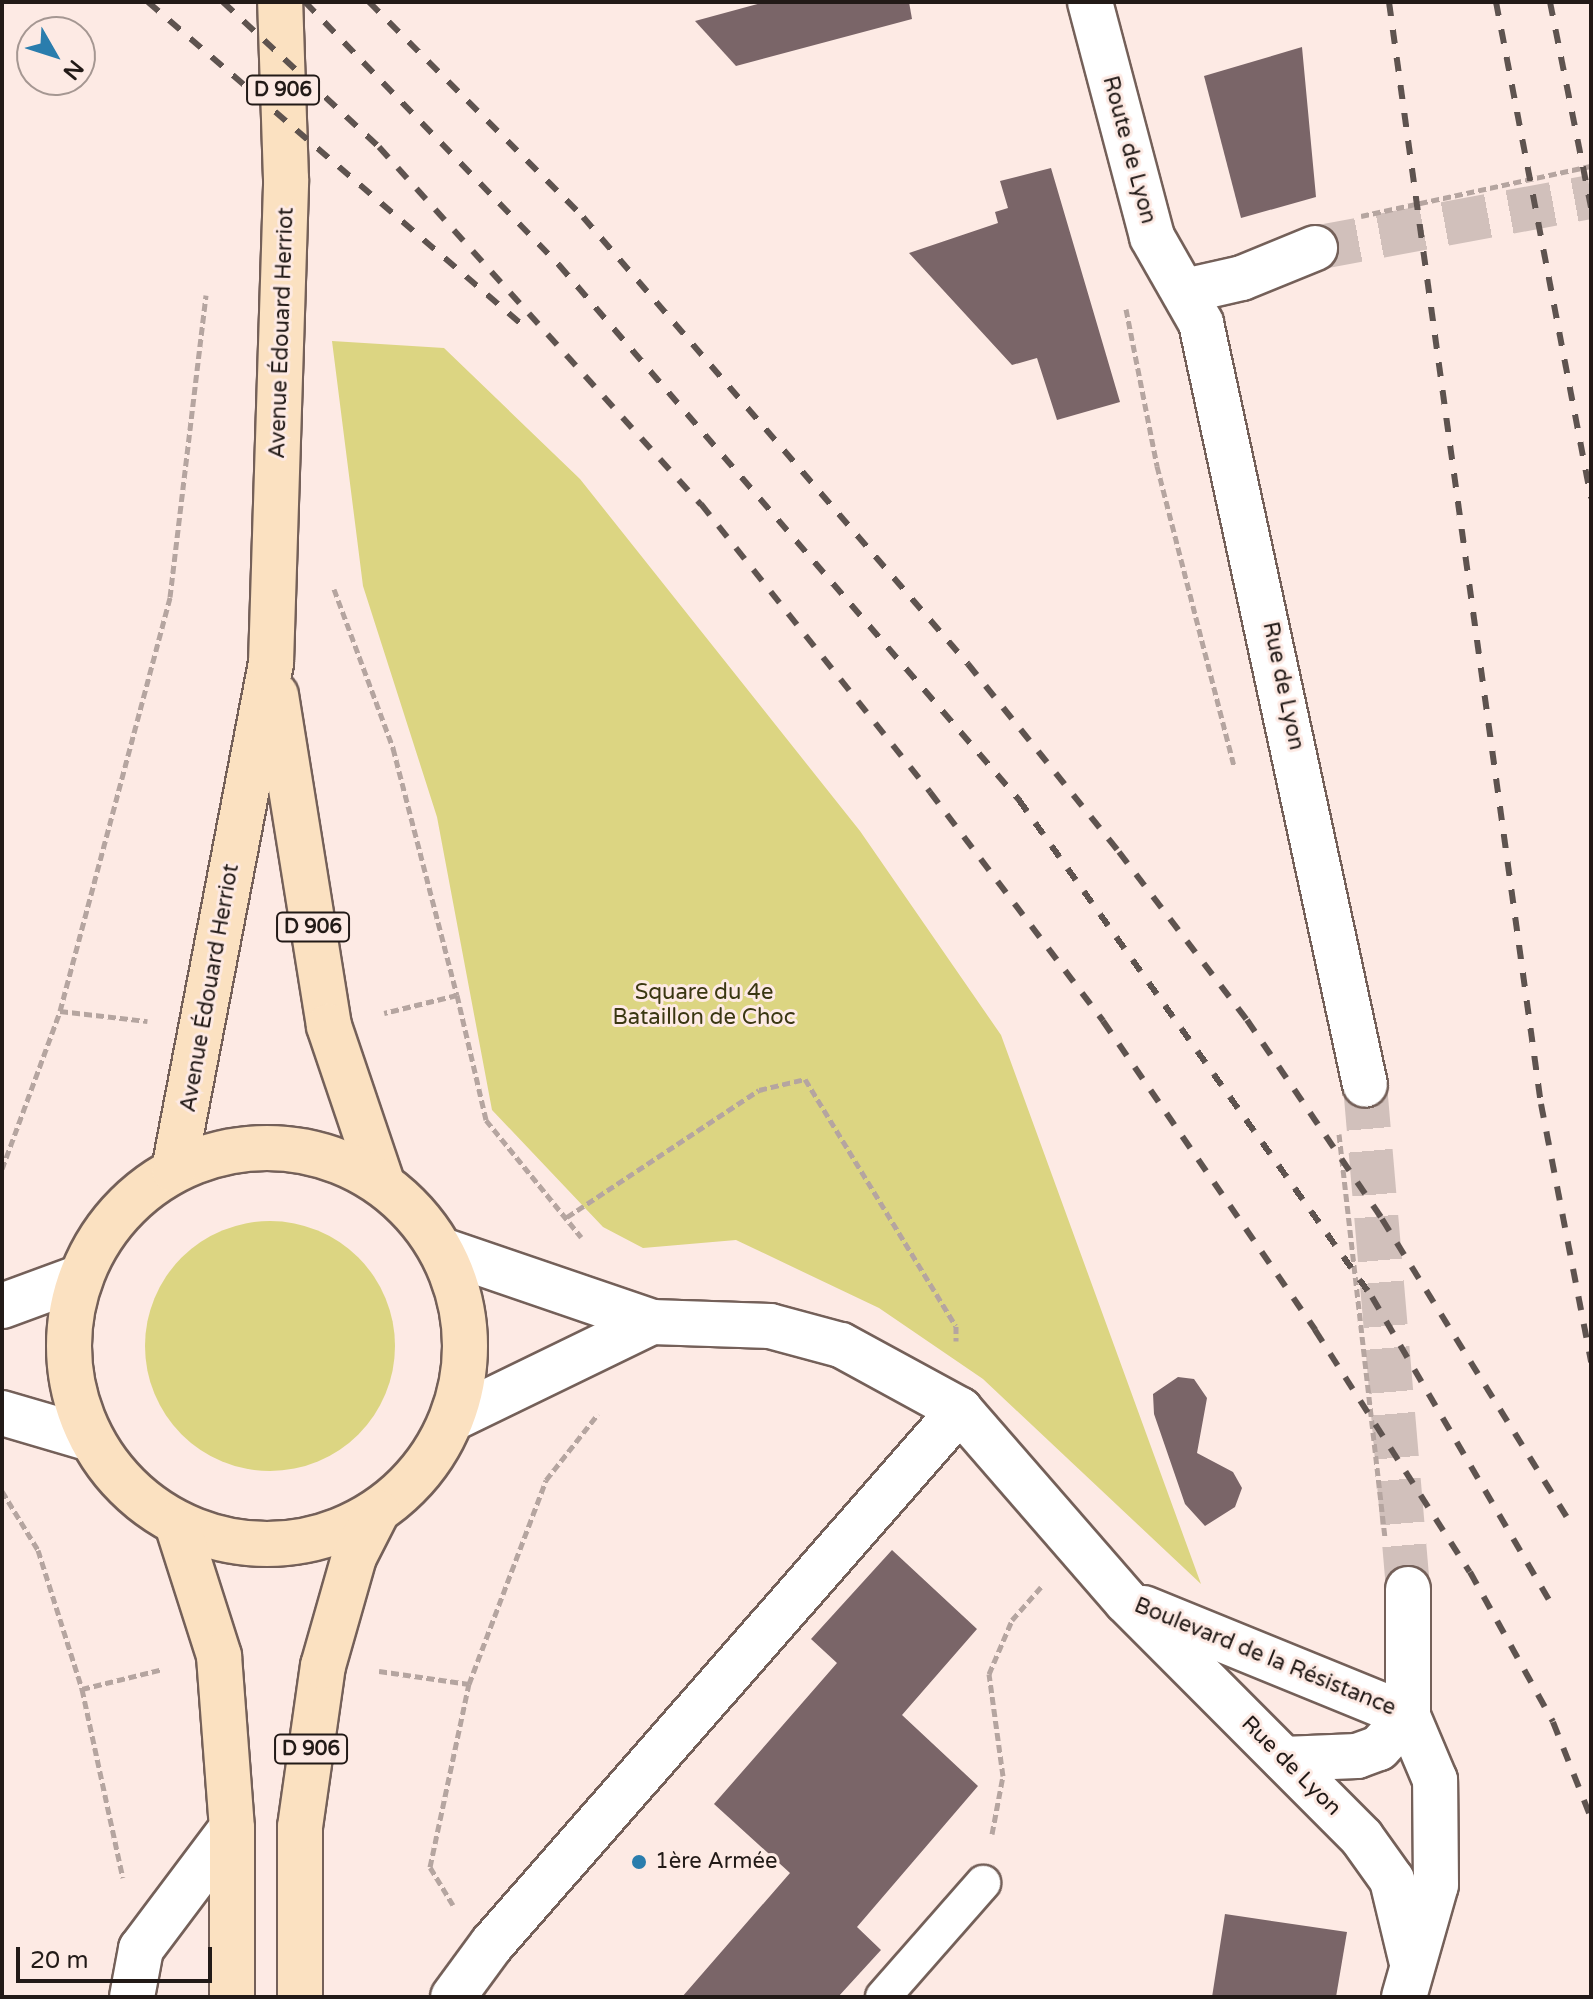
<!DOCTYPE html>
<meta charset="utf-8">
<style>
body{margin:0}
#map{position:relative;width:1593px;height:1999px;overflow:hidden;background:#fdeae4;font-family:"Varela Round",sans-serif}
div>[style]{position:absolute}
.green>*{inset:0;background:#dcd582}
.round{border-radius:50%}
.building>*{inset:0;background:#7a6568}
.street-tunnel>*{height:44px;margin-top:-22px;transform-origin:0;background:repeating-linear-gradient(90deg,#d1c0bb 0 44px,transparent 0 66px)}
.path>*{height:5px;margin-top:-2.5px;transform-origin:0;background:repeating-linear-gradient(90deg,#b5a5a0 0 8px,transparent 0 12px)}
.roads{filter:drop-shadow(2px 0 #746059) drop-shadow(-2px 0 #746059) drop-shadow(0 2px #746059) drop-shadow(0 -2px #746059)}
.lane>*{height:34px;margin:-17px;padding:0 17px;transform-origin:17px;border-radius:17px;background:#fff}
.street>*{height:44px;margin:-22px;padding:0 22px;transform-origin:22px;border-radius:22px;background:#fff}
.secondary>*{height:44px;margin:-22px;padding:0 22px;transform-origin:22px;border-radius:22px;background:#fff}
.primary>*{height:44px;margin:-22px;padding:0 22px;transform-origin:22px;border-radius:22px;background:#fbe1c1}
.primary>.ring{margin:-22px;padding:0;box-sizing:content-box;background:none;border:44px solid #fbe1c1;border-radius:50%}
.rail>*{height:6px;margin-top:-3px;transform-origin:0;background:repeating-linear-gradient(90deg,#5e534f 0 14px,transparent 0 28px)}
.dots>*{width:22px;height:22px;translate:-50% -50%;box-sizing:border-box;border:4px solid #fdeae4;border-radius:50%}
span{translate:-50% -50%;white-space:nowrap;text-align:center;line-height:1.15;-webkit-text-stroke:6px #fdeae4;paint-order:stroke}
.shield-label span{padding:2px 6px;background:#fdeae4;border:2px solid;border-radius:6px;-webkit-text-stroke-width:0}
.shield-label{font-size:20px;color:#221a17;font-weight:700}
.street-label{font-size:22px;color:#221a17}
.park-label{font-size:22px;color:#3a3711}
.poi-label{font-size:22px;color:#221a17}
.left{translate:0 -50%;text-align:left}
.frame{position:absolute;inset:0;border:4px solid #221a17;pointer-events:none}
.north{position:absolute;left:16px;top:16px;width:80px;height:80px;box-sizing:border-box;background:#fdeae4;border:2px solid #a59792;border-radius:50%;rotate:129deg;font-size:22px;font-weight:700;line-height:32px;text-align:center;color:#221a17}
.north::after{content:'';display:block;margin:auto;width:28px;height:36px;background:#2a7dad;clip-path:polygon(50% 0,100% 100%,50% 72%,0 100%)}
.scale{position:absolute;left:16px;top:1947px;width:196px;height:36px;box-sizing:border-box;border:4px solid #221a17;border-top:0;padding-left:10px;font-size:24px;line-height:28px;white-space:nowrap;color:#221a17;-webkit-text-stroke:6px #fdeae4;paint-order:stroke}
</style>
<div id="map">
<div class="green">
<i style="clip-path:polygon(332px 341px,444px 348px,580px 479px,860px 831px,1001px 1035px,1201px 1584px,983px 1379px,879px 1308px,736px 1240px,643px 1248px,603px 1227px,492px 1110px,437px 817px,363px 586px)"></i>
<i class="round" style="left:145px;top:1221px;width:250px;height:250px"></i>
</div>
<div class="building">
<i style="clip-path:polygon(765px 2px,909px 2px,912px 19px,736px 66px,695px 21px)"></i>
<i style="clip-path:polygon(1302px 47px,1316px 197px,1241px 218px,1204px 76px)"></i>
<i style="clip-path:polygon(1051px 168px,1120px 402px,1057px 420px,1037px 358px,1012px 365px,909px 253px,998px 223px,995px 212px,1008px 208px,1000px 181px)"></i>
<i style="clip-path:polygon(1178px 1377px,1194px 1379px,1207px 1398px,1197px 1453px,1233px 1472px,1242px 1488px,1235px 1507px,1205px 1526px,1185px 1504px,1154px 1414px,1153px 1394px)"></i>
<i style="clip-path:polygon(892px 1550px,977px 1629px,902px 1715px,978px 1786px,857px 1927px,881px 1950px,838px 1997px,682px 1997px,790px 1873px,714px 1804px,837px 1663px,811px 1639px)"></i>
<i style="clip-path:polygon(1225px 1914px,1347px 1932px,1336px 1997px,1212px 1997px)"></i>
</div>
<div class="street-tunnel">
<i style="left:1315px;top:248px;width:281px;rotate:-10.5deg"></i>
<i style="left:1365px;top:1085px;width:506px;rotate:85.12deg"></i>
</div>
<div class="path">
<i style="left:1361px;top:216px;width:235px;rotate:-12.3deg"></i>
<i style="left:1126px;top:309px;width:160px;rotate:78.8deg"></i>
<i style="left:1157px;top:466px;width:309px;rotate:75.6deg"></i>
<i style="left:334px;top:589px;width:170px;rotate:69.6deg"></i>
<i style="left:393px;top:748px;width:255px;rotate:75.5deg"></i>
<i style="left:457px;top:995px;width:75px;rotate:166.1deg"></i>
<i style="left:457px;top:995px;width:128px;rotate:76.9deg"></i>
<i style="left:486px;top:1120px;width:151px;rotate:50.9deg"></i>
<i style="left:60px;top:1011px;width:88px;rotate:6.6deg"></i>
<i style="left:1339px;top:1134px;width:406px;rotate:83.5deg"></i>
<i style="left:2px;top:1169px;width:168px;rotate:-69.8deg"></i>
<i style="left:60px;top:1011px;width:428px;rotate:-75.1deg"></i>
<i style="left:170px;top:597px;width:304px;rotate:-83.2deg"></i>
<i style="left:567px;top:1217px;width:230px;rotate:-33.5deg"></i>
<i style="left:759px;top:1090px;width:47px;rotate:-13.4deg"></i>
<i style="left:805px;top:1079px;width:289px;rotate:58.6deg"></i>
<i style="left:956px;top:1326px;width:15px;rotate:90deg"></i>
<i style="left:2px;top:1491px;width:69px;rotate:58.6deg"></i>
<i style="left:38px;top:1550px;width:146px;rotate:72.4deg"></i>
<i style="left:82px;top:1689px;width:193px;rotate:77.8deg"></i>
<i style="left:379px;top:1671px;width:91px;rotate:8.2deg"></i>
<i style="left:469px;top:1684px;width:218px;rotate:-69.3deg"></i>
<i style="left:546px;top:1480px;width:84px;rotate:-51.8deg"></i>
<i style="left:82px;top:1689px;width:83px;rotate:-13.9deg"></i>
<i style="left:992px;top:1834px;width:59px;rotate:-79.3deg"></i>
<i style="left:1003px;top:1776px;width:103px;rotate:-97.8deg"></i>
<i style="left:989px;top:1674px;width:59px;rotate:-66.9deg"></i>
<i style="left:1012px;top:1620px;width:44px;rotate:-48.7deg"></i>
<i style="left:453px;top:1905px;width:44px;rotate:-121.2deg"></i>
<i style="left:430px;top:1867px;width:187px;rotate:-78deg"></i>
</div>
<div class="roads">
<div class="lane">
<i style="left:883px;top:1997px;width:152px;rotate:-48.7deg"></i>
</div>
<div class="street">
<i style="left:1090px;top:2px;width:243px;rotate:75.2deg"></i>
<i style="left:1152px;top:237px;width:99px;rotate:60.3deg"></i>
<i style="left:1201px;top:323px;width:779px;rotate:77.85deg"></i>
<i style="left:1185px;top:291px;width:58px;rotate:-12.8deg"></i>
<i style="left:1242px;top:278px;width:79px;rotate:-22.3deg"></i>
<i style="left:2px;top:1306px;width:84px;rotate:-20.2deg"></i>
<i style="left:2px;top:1413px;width:93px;rotate:16.3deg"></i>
<i style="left:1408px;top:1589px;width:127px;rotate:90deg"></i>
<i style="left:132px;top:1997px;width:49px;rotate:-79.4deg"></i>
<i style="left:141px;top:1949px;width:151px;rotate:-53.1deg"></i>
<i style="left:453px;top:1997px;width:66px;rotate:-53.7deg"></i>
<i style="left:492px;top:1944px;width:710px;rotate:-48.77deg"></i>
</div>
<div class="secondary">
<i style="left:442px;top:1250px;width:222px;rotate:18.9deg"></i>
<i style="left:652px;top:1322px;width:118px;rotate:1.9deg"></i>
<i style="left:770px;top:1326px;width:73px;rotate:15deg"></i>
<i style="left:841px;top:1345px;width:136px;rotate:28.6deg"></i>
<i style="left:960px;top:1410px;width:253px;rotate:49deg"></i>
<i style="left:1126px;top:1601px;width:334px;rotate:45.1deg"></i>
<i style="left:1362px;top:1838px;width:52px;rotate:54.5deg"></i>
<i style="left:1392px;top:1880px;width:81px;rotate:76.5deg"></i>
<i style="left:452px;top:1419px;width:222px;rotate:-25.9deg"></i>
<i style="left:1144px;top:1608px;width:285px;rotate:22.2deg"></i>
<i style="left:1284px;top:1759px;width:73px;rotate:-2.4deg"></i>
<i style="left:1357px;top:1756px;width:23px;rotate:-20deg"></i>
<i style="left:1379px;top:1748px;width:43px;rotate:-47.8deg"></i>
<i style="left:1404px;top:1997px;width:116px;rotate:-74.1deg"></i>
<i style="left:1436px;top:1885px;width:105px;rotate:-90.5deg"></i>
<i style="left:1435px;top:1780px;width:69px;rotate:-112.9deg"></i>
</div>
<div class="primary">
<i style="left:276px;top:695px;width:335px;rotate:80.9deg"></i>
<i style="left:329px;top:1026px;width:166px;rotate:71.3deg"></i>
<i class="ring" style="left:69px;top:1148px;width:352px;height:352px"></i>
<i style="left:174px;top:1170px;width:516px;rotate:-79.17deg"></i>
<i style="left:271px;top:663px;width:484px;rotate:-88.2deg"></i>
<i style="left:286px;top:179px;width:177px;rotate:-91.9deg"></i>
<i style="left:177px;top:1524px;width:139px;rotate:72.3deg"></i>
<i style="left:219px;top:1656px;width:172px;rotate:85.7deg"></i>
<i style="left:232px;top:1828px;width:169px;rotate:90deg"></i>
<i style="left:300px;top:1997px;width:170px;rotate:-90deg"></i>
<i style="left:300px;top:1827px;width:163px;rotate:-81.9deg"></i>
<i style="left:323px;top:1666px;width:113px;rotate:-74.1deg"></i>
<i style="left:354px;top:1557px;width:51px;rotate:-62.9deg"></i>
</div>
</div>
<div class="rail">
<i style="left:148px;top:2px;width:501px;rotate:40.79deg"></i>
<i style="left:223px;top:2px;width:213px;rotate:42.9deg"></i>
<i style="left:379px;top:147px;width:481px;rotate:48deg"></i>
<i style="left:701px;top:504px;width:368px;rotate:51.5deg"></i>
<i style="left:930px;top:792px;width:287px;rotate:52.9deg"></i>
<i style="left:1103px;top:1021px;width:375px;rotate:55.5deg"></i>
<i style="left:1315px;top:1330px;width:287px;rotate:57.4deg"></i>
<i style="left:1470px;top:1572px;width:171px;rotate:61deg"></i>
<i style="left:1553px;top:1722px;width:103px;rotate:68.4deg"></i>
<i style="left:305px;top:2px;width:366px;rotate:46deg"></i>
<i style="left:559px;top:265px;width:706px;rotate:49.31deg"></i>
<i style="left:1019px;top:800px;width:610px;rotate:54.62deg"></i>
<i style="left:1372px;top:1297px;width:361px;rotate:59.7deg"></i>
<i style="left:369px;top:2px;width:303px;rotate:45.1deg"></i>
<i style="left:583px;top:217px;width:590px;rotate:49.26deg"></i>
<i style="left:968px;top:664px;width:241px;rotate:51.2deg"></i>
<i style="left:1119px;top:852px;width:211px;rotate:52.7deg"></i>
<i style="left:1247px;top:1020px;width:240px;rotate:55.8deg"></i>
<i style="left:1382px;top:1219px;width:361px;rotate:58.2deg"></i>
<i style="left:1389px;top:2px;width:1112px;rotate:82.15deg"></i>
<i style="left:1541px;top:1104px;width:263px;rotate:79deg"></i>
<i style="left:1496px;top:2px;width:505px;rotate:79.16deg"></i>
<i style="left:1550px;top:2px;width:210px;rotate:78.7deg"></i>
</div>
<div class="dots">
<i style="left:639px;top:1862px;background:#2a7dad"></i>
</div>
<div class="shield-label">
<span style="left:283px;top:90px">D 906</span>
<span style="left:313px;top:927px">D 906</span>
<span style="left:311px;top:1749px">D 906</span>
</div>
<div class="street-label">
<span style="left:1129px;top:150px;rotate:75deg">Route de Lyon</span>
<span style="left:282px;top:333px;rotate:-88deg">Avenue Édouard Herriot</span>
<span style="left:1283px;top:686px;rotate:78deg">Rue de Lyon</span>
<span style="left:210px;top:988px;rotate:-80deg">Avenue Édouard Herriot</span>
<span style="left:1265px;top:1657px;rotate:22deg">Boulevard de la Résistance</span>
<span style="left:1291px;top:1766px;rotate:45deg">Rue de Lyon</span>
</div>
<div class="park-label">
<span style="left:704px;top:1005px">Square du 4e<br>Bataillon de Choc</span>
</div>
<div class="poi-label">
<span class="left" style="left:655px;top:1862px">1ère Armée</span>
</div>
<div class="frame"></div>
<div class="north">N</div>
<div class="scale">20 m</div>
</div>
